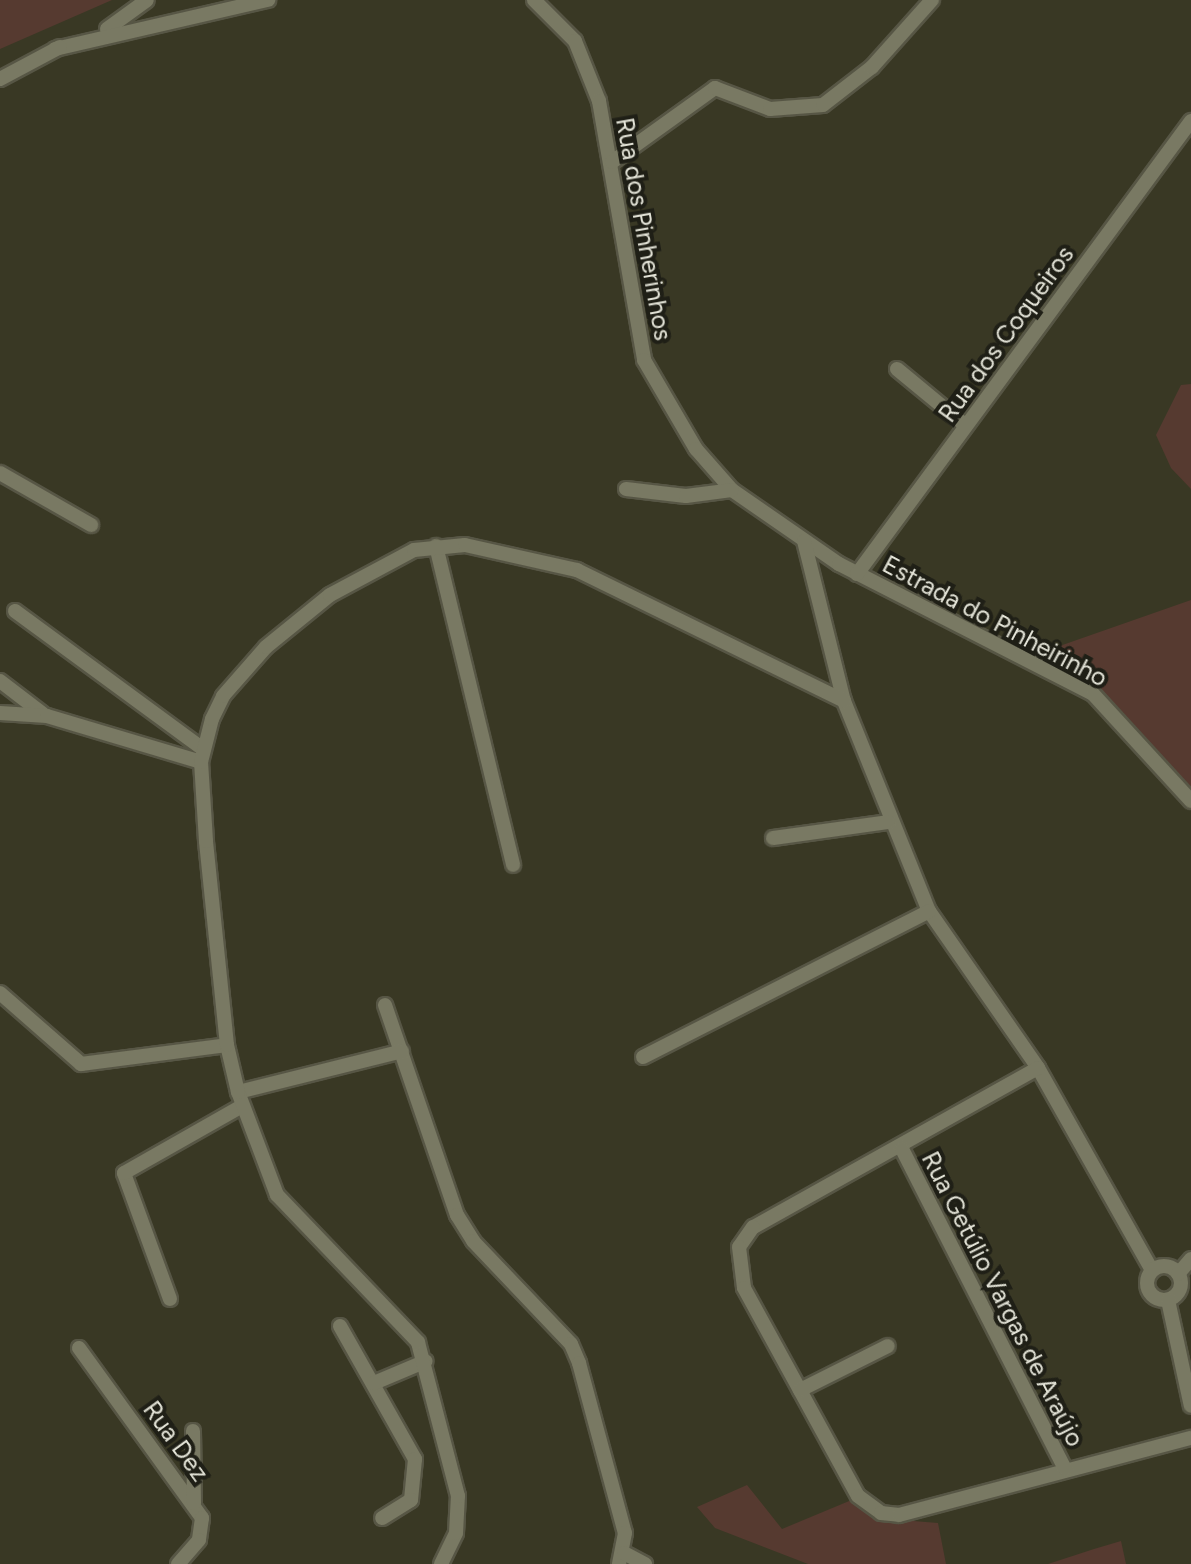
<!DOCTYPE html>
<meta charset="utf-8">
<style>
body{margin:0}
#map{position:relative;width:1191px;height:1564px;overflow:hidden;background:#393824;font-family:Figtree,sans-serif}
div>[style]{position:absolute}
.green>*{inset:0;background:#563a30}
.roads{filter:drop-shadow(2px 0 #575645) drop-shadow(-2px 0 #575645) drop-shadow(0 2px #575645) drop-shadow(0 -2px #575645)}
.minor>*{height:14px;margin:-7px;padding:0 7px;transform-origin:7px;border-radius:7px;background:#797963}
.minor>.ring{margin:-7px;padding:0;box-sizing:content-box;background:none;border:14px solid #797963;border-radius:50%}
span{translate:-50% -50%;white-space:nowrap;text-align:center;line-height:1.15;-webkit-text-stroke:8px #1f1f16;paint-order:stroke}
.street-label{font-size:25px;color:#e3e3d7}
</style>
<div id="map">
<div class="green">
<i style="clip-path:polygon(0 0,112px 0,0 49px)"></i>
<i style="clip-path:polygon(1191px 384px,1191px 489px,1171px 468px,1156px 435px,1181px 385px)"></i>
<i style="clip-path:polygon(1191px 600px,1191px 787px,1116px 705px,1031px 656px)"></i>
<i style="clip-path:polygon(747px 1485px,782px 1529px,854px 1499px,876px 1518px,938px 1523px,946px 1564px,808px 1564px,715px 1528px,697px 1507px)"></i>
<i style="clip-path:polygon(1121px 1541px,1126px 1564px,1048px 1564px,1094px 1549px)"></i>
</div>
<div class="roads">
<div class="minor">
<i style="left:534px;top:0;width:58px;rotate:45deg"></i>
<i style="left:575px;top:41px;width:65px;rotate:68.2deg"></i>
<i style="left:599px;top:101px;width:263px;rotate:80.1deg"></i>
<i style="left:644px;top:360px;width:103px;rotate:59.7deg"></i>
<i style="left:696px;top:449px;width:55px;rotate:48.7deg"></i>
<i style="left:732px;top:490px;width:130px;rotate:34.7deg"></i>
<i style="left:839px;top:564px;width:285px;rotate:27.1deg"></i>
<i style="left:1093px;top:694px;width:145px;rotate:47.5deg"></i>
<i style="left:107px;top:29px;width:49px;rotate:-35.9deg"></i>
<i style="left:55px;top:49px;width:219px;rotate:-13deg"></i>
<i style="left:0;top:79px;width:68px;rotate:-28.1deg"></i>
<i style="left:612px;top:162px;width:127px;rotate:-35.7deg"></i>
<i style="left:715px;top:88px;width:59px;rotate:20.9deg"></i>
<i style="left:770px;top:109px;width:53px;rotate:-4.3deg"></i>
<i style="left:823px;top:105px;width:62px;rotate:-37.8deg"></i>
<i style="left:872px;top:67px;width:90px;rotate:-48.2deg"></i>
<i style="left:897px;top:369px;width:89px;rotate:39.6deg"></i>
<i style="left:0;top:473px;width:105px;rotate:29.7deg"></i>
<i style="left:626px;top:489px;width:60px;rotate:6.7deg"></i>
<i style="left:686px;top:496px;width:46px;rotate:-7.4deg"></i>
<i style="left:804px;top:541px;width:165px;rotate:76deg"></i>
<i style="left:844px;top:701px;width:227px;rotate:68deg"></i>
<i style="left:929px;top:911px;width:191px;rotate:55.2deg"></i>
<i style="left:1038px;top:1068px;width:232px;rotate:60.6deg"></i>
<i style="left:436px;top:546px;width:328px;rotate:76.4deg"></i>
<i style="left:857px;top:574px;width:563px;rotate:-53.6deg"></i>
<i style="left:15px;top:611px;width:233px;rotate:36.3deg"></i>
<i style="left:0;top:681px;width:54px;rotate:37.5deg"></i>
<i style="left:0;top:713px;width:47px;rotate:3.7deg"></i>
<i style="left:47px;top:716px;width:161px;rotate:16.6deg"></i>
<i style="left:773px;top:838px;width:116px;rotate:-7.9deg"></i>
<i style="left:0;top:993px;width:108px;rotate:41.2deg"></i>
<i style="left:81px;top:1064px;width:147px;rotate:-7.4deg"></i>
<i style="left:385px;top:1005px;width:222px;rotate:71.1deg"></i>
<i style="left:457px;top:1215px;width:31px;rotate:58deg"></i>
<i style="left:473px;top:1241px;width:142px;rotate:46.4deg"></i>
<i style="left:571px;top:1344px;width:21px;rotate:67deg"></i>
<i style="left:579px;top:1363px;width:176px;rotate:74.9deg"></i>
<i style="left:625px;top:1533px;width:32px;rotate:101deg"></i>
<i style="left:643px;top:1057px;width:321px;rotate:-27deg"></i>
<i style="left:1038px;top:1068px;width:326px;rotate:150.8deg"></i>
<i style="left:753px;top:1227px;width:24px;rotate:125deg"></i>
<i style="left:739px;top:1247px;width:41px;rotate:83deg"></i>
<i style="left:744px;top:1288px;width:237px;rotate:61.3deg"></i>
<i style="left:858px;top:1496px;width:29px;rotate:36deg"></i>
<i style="left:881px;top:1513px;width:18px;rotate:6deg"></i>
<i style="left:899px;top:1515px;width:302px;rotate:-14.8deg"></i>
<i style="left:238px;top:1092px;width:169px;rotate:-14deg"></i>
<i style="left:902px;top:1149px;width:359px;rotate:63deg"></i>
<i class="ring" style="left:1147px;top:1266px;width:20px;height:20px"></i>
<i style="left:1178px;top:1274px;width:20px;rotate:-49deg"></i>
<i style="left:170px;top:1299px;width:134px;rotate:-110.1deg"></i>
<i style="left:124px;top:1173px;width:136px;rotate:-29.6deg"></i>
<i style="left:1168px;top:1300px;width:108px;rotate:77.8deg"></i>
<i style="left:340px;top:1326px;width:153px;rotate:60.6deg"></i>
<i style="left:415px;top:1459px;width:41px;rotate:95.6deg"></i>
<i style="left:411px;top:1500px;width:34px;rotate:148deg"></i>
<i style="left:79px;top:1348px;width:210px;rotate:54.1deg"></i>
<i style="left:202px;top:1518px;width:22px;rotate:98deg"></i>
<i style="left:199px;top:1540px;width:32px;rotate:131deg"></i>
<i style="left:374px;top:1383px;width:56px;rotate:-22.9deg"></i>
<i style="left:800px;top:1390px;width:98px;rotate:-26.6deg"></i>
<i style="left:193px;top:1431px;width:72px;rotate:89.2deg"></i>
<i style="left:624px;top:1553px;width:24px;rotate:28deg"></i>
<i style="left:441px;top:1564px;width:34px;rotate:-64deg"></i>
<i style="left:456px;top:1533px;width:37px;rotate:-87deg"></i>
<i style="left:458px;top:1496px;width:159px;rotate:-104.6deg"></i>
<i style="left:418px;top:1342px;width:204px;rotate:-133.8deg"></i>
<i style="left:277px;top:1195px;width:110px;rotate:-110.7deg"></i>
<i style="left:238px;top:1092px;width:48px;rotate:-103.2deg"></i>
<i style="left:227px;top:1045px;width:205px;rotate:-95.9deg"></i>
<i style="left:206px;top:841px;width:79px;rotate:-93.6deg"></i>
<i style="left:201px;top:762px;width:44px;rotate:-75.7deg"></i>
<i style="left:212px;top:719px;width:25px;rotate:-64deg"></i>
<i style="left:223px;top:696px;width:65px;rotate:-48.7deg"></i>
<i style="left:266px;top:647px;width:82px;rotate:-39.1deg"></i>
<i style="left:330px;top:595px;width:95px;rotate:-28.2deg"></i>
<i style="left:414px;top:550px;width:51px;rotate:-5.6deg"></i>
<i style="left:465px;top:545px;width:115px;rotate:12.6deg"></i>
<i style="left:577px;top:570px;width:297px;rotate:26.1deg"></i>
</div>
</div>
<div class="street-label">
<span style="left:644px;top:229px;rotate:80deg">Rua dos Pinherinhos</span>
<span style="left:1006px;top:334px;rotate:-54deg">Rua dos Coqueiros</span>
<span style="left:995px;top:621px;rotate:28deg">Estrada do Pinheirinho</span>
<span style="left:1003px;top:1299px;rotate:63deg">Rua Getúlio Vargas de Araújo</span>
<span style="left:176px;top:1441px;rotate:54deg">Rua Dez</span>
</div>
</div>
